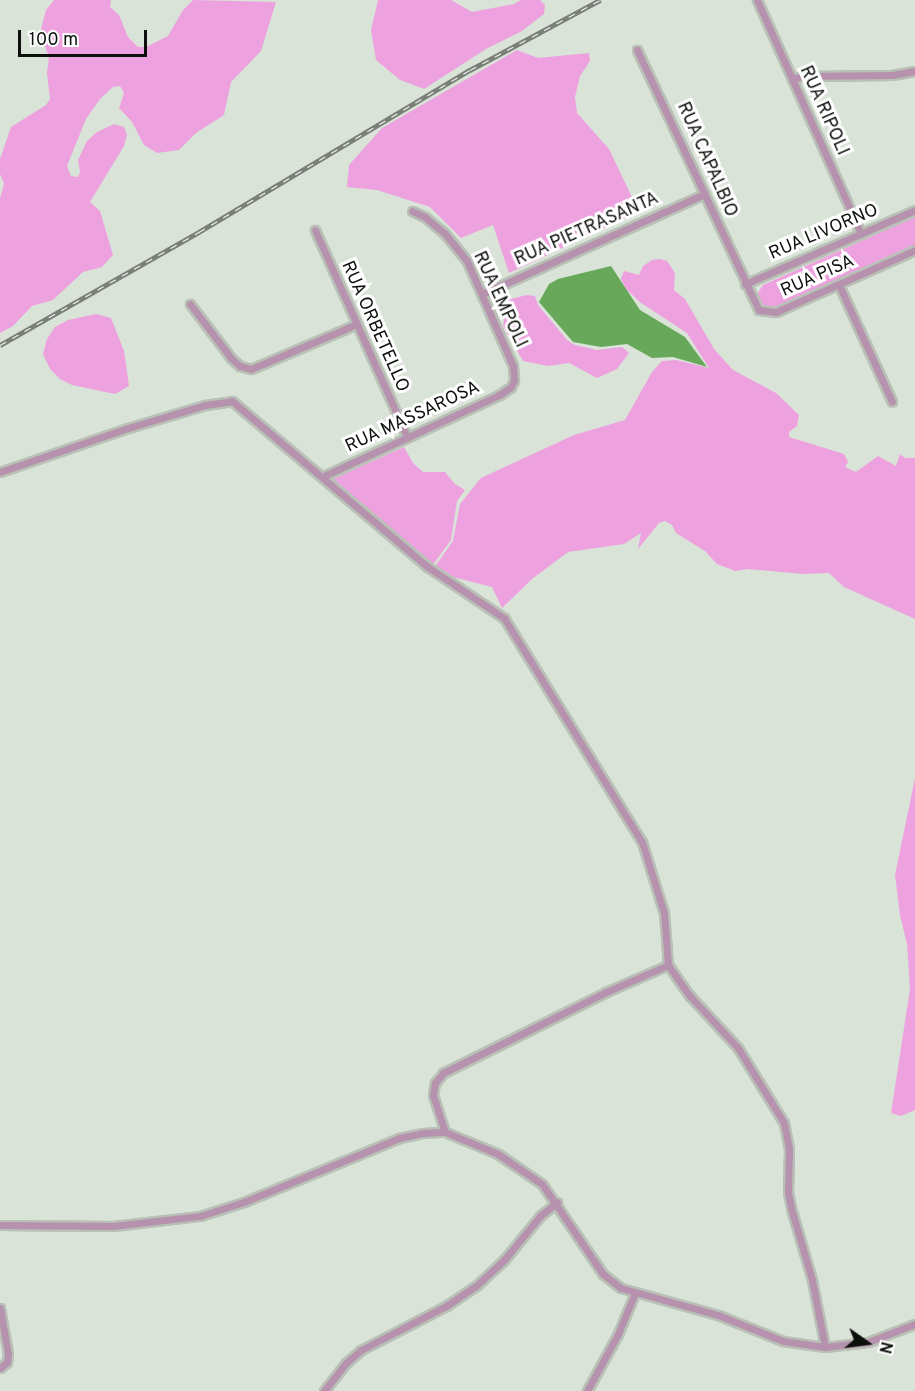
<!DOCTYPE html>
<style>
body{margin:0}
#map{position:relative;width:915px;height:1391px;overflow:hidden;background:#dae3d8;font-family:Overpass,sans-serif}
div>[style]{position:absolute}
.green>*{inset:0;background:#eda2df}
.water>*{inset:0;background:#67a85a}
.roads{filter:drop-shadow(2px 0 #b9c1b7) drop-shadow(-2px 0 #b9c1b7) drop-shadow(0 2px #b9c1b7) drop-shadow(0 -2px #b9c1b7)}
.minor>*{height:7px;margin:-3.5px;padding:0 3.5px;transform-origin:3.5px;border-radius:3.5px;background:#b692ae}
.rail>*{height:4.5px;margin-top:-2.25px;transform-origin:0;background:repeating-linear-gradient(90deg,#fff 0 7px,#7a8078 0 14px);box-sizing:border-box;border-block:2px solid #7a8078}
span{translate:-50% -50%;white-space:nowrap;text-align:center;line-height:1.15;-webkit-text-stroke:6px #fff;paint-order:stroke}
.street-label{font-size:18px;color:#0c0f0b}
.north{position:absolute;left:837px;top:1313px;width:60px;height:60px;-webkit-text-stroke:4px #fff;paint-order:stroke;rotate:104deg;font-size:16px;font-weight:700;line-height:24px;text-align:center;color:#0c0f0b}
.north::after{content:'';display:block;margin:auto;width:21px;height:27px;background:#0c0f0b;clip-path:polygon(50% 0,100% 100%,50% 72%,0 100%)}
.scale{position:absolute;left:18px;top:30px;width:129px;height:27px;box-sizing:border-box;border:3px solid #0c0f0b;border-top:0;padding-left:8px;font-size:18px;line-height:21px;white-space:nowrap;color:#0c0f0b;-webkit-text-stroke:4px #fff;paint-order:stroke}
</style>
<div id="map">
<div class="green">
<i style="clip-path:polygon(54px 0,111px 0,110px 7px,119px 15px,128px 37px,138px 47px,146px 47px,168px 36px,183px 10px,193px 0,276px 2px,261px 51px,231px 82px,224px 115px,196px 133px,179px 150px,157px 153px,144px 145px,132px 122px,119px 108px,124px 93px,120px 86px,113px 87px,100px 99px,86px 119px,67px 166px,71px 176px,78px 177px,80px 172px,78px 160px,87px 141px,97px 132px,114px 124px,124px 127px,127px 135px,124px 146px,90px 202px,100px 211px,113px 255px,102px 267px,83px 272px,53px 300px,32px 306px,13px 326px,0 333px,0 198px,4px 184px,0 174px,0 159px,11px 127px,46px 105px,50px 99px,47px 73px,49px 57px,40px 33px,46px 10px)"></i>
<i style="clip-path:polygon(378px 0,451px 0,472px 12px,514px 4px,521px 0,540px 0,545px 5px,544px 14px,522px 31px,486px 49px,424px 89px,400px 80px,376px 60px,371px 30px)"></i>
<i style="clip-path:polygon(517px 50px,538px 58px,589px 53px,590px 61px,580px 76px,575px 97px,577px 113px,609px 149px,639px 212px,509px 273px,493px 225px,461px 238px,430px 207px,377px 190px,347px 187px,349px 165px,382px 128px)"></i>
<i style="clip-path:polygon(915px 217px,915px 245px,772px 309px,759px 303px,756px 296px,763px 285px)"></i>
<i style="clip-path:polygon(660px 259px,667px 261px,675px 273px,674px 290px,685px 299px,714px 349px,733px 370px,776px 393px,799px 415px,797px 426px,789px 432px,789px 437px,844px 454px,848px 462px,845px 467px,856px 472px,878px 456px,896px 466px,900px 454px,905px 458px,915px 458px,915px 619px,844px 587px,829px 573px,804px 574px,748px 569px,735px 571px,717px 564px,705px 551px,676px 533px,672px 525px,665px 521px,659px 523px,638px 549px,641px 533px,624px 544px,568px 552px,532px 579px,502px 608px,492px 587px,445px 575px,433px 569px,453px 541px,460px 504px,481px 478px,574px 435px,625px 420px,652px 372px,662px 361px,676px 360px,709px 368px,687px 333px,641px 303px,626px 289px,621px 279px,624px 271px,639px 275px,643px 266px,652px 260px)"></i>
<i style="clip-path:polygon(527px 295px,535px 296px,538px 305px,567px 340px,575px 345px,597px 350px,622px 347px,629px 353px,617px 369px,597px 378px,569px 363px,548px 366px,523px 361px,503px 326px,505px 315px,501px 301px)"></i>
<i style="clip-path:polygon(96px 314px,111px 318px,124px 351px,129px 386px,115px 394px,72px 385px,60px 379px,50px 369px,43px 354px,47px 339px,55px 327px,68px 320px)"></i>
<i style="clip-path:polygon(404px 447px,413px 463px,423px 472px,445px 472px,455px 484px,465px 490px,457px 501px,451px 540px,432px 566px,331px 480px)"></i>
<i style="clip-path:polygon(915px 778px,915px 1110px,901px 1116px,891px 1113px,910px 989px,907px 944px,900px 915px,895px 875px)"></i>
</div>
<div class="water">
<i style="clip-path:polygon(611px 266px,640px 310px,685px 337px,707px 367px,673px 357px,652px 358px,627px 344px,601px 347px,573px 342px,539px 302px,549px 284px,558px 279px)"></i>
</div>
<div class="roads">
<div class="minor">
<i style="left:757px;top:0;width:256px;rotate:66deg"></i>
<i style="left:637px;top:50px;width:287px;rotate:64.9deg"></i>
<i style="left:759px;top:310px;width:17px;rotate:7deg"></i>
<i style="left:776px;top:312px;width:152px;rotate:-24deg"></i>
<i style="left:792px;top:79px;width:11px;rotate:-15deg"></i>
<i style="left:803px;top:76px;width:89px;rotate:-0.6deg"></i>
<i style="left:892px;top:75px;width:23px;rotate:-10deg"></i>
<i style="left:315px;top:230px;width:227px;rotate:66deg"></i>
<i style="left:745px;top:284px;width:185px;rotate:-23.5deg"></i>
<i style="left:839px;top:285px;width:128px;rotate:65.6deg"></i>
<i style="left:482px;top:294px;width:244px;rotate:-24.2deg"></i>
<i style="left:190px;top:304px;width:68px;rotate:52.8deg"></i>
<i style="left:231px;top:358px;width:12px;rotate:42deg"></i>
<i style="left:240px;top:366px;width:11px;rotate:15deg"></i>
<i style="left:251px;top:369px;width:115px;rotate:-23deg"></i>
<i style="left:0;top:472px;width:135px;rotate:-19deg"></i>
<i style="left:128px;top:428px;width:80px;rotate:-16.6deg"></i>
<i style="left:205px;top:405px;width:27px;rotate:-8deg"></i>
<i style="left:232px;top:401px;width:257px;rotate:40.3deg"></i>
<i style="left:428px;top:567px;width:92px;rotate:33.9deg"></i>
<i style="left:504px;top:618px;width:263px;rotate:58.4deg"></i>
<i style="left:642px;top:842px;width:74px;rotate:72.8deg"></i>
<i style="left:664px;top:913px;width:52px;rotate:85.6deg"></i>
<i style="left:668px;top:965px;width:38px;rotate:55deg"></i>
<i style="left:690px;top:996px;width:71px;rotate:47.3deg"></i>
<i style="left:738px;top:1048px;width:88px;rotate:58.5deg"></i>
<i style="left:784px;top:1123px;width:26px;rotate:79deg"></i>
<i style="left:789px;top:1149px;width:43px;rotate:91.3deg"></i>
<i style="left:788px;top:1192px;width:16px;rotate:79deg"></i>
<i style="left:791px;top:1208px;width:75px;rotate:73.7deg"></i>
<i style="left:812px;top:1280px;width:68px;rotate:79deg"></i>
<i style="left:326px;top:475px;width:191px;rotate:-24.8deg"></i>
<i style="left:499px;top:395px;width:14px;rotate:-34deg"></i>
<i style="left:511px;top:387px;width:8px;rotate:-67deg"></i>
<i style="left:514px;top:380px;width:14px;rotate:-94deg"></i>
<i style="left:513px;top:366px;width:115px;rotate:-113.7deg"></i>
<i style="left:467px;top:261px;width:36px;rotate:-129deg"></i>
<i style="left:444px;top:233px;width:25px;rotate:-140deg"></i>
<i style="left:425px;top:217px;width:14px;rotate:-155deg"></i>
<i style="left:445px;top:1132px;width:39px;rotate:-108deg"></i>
<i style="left:433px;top:1095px;width:12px;rotate:-81deg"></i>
<i style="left:435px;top:1083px;width:13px;rotate:-51deg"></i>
<i style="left:443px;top:1073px;width:182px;rotate:-26.4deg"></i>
<i style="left:606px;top:992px;width:68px;rotate:-23.5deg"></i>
<i style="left:0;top:1225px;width:113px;rotate:0.5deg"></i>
<i style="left:113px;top:1226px;width:88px;rotate:-6.6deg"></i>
<i style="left:200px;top:1216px;width:46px;rotate:-17.7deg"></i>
<i style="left:244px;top:1202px;width:168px;rotate:-22.4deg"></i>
<i style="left:399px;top:1138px;width:25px;rotate:-12deg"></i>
<i style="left:423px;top:1133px;width:22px;rotate:-3deg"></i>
<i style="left:445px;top:1132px;width:57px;rotate:22.5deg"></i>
<i style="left:498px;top:1154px;width:53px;rotate:34.3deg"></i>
<i style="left:542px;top:1184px;width:109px;rotate:55.9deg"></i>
<i style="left:603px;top:1274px;width:23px;rotate:38deg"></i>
<i style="left:621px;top:1288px;width:101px;rotate:15.6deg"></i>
<i style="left:718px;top:1315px;width:70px;rotate:21.8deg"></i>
<i style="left:783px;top:1341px;width:42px;rotate:8.1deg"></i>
<i style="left:825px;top:1347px;width:43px;rotate:-6.6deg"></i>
<i style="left:868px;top:1342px;width:50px;rotate:-21deg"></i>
<i style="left:0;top:1308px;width:47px;rotate:80.1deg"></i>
<i style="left:8px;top:1354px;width:8px;rotate:97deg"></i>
<i style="left:7px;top:1362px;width:9px;rotate:139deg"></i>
<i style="left:324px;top:1391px;width:36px;rotate:-52deg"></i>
<i style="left:346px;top:1363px;width:20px;rotate:-41deg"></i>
<i style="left:361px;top:1350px;width:96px;rotate:-27.4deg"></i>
<i style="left:446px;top:1306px;width:36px;rotate:-34deg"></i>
<i style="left:476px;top:1286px;width:38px;rotate:-43deg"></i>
<i style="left:504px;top:1260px;width:57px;rotate:-50.7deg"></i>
<i style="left:540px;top:1216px;width:22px;rotate:-39deg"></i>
<i style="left:587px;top:1391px;width:65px;rotate:-61.5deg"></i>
<i style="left:618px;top:1334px;width:44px;rotate:-67.5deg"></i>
</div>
</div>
<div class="rail">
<i style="left:0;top:345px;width:229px;rotate:-29.6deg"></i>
<i style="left:199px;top:232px;width:316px;rotate:-30.9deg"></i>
<i style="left:470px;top:70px;width:148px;rotate:-28.3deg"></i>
</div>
<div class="street-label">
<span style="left:823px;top:111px;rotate:66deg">RUA RIPOLI</span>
<span style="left:706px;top:160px;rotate:66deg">RUA CAPALBIO</span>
<span style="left:587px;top:230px;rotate:-24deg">RUA PIETRASANTA</span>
<span style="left:824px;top:233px;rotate:-23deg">RUA LIVORNO</span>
<span style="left:818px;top:277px;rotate:-24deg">RUA PISA</span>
<span style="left:499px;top:300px;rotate:65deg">RUA EMPOLI</span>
<span style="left:374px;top:327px;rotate:66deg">RUA ORBETELLO</span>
<span style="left:413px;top:418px;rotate:-25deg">RUA MASSAROSA</span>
</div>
<div class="north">N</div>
<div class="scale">100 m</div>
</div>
